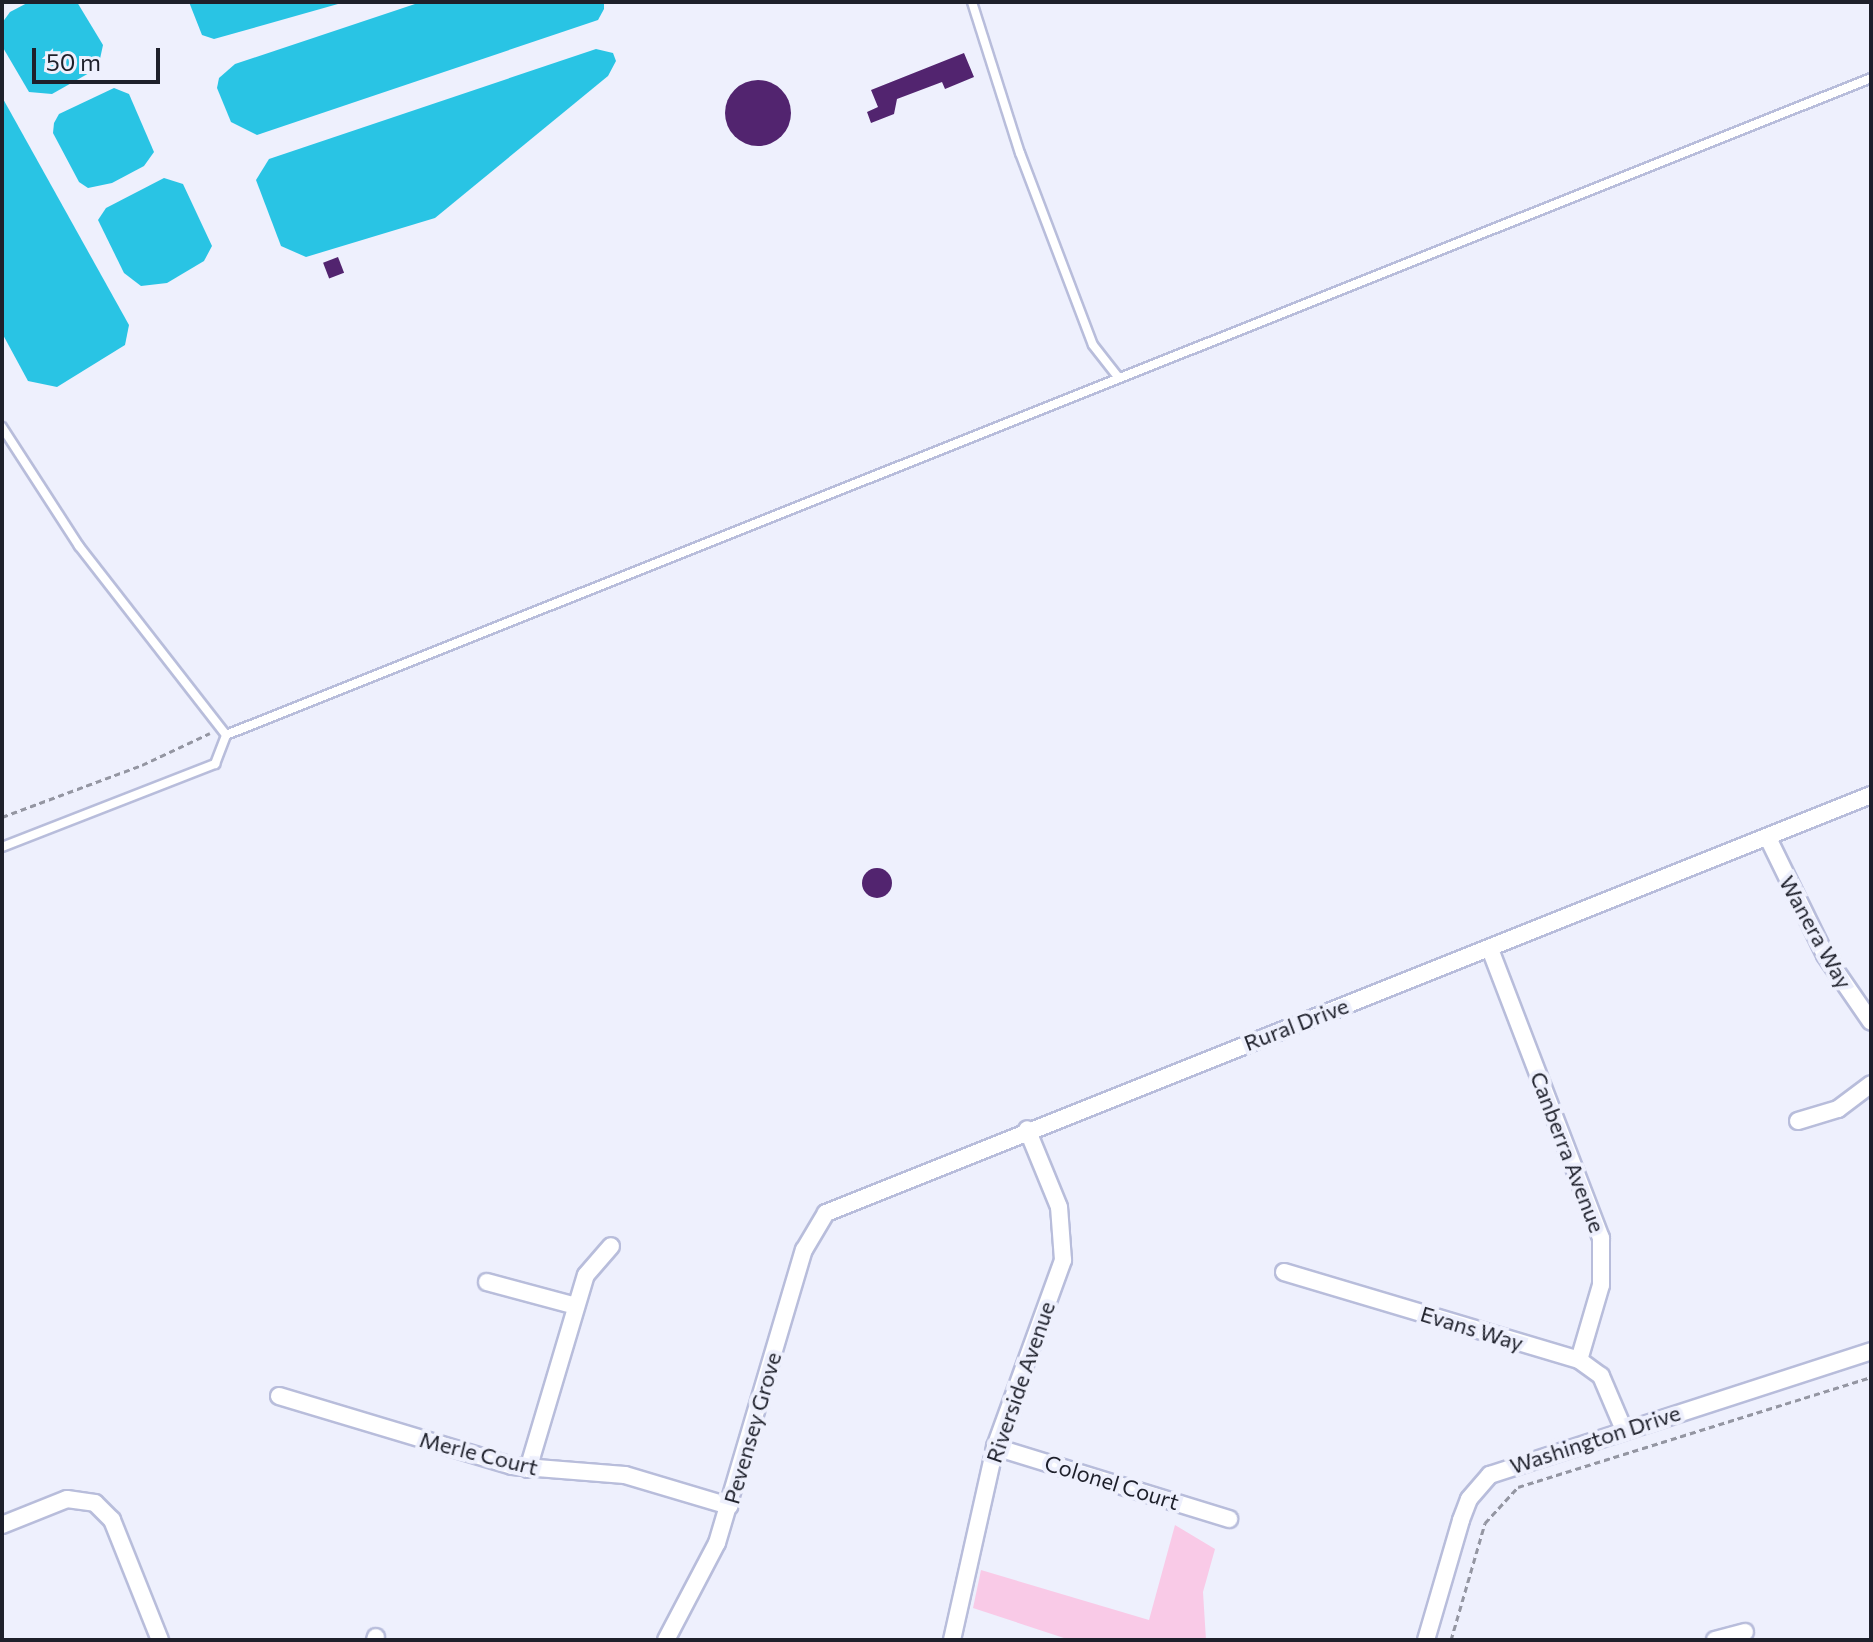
<!DOCTYPE html>
<style>
body{margin:0}
#map{position:relative;width:1873px;height:1642px;overflow:hidden;background:#eef0fd;font-family:Commissioner,sans-serif}
div>[style]{position:absolute}
.green>*{inset:0;background:#f9cae7}
.water>*{inset:0;background:#29c4e4}
.building>*{inset:0;background:#52246f;transform-origin:0 0}
.round{border-radius:50%}
.path>*{height:3px;margin-top:-1.5px;transform-origin:0;background:repeating-linear-gradient(90deg,#9496a2 0 6px,transparent 0 10px)}
.roads{filter:drop-shadow(2px 0 #b8bddb) drop-shadow(-2px 0 #b8bddb) drop-shadow(0 2px #b8bddb) drop-shadow(0 -2px #b8bddb)}
.service>*{height:8px;margin:-4px;padding:0 4px;transform-origin:4px;border-radius:4px;background:#fff}
.minor>*{height:16px;margin:-8px;padding:0 8px;transform-origin:8px;border-radius:8px;background:#fff}
span{translate:-50% -50%;white-space:nowrap;text-align:center;line-height:1.15;-webkit-text-stroke:8px #eef0fd;paint-order:stroke}
.street-label{font-size:22px;color:#1e202b}
.frame{position:absolute;inset:0;border:4px solid #1e202b;pointer-events:none}
.scale{position:absolute;left:32px;top:48px;width:128px;height:36px;box-sizing:border-box;border:4px solid #1e202b;border-top:0;padding-left:10px;font-size:24px;line-height:28px;white-space:nowrap;color:#1e202b;-webkit-text-stroke:6px #eef0fd;paint-order:stroke}
</style>
<div id="map">
<div class="green">
<i style="clip-path:polygon(1175px 1525px,1215px 1549px,1203px 1592px,1206px 1640px,1070px 1640px,973px 1608px,981px 1570px,1149px 1620px)"></i>
</div>
<div class="water">
<i style="clip-path:polygon(29px 2px,77px 2px,103px 45px,98px 68px,52px 94px,29px 92px,2px 46px,2px 23px,10px 12px)"></i>
<i style="clip-path:polygon(189px 2px,345px 2px,214px 39px,202px 35px)"></i>
<i style="clip-path:polygon(421px 2px,604px 2px,604px 9px,598px 20px,257px 135px,231px 122px,217px 88px,219px 78px,235px 64px)"></i>
<i style="clip-path:polygon(596px 49px,613px 53px,616px 61px,608px 76px,435px 218px,306px 257px,281px 246px,256px 180px,269px 159px)"></i>
<i style="clip-path:polygon(114px 88px,129px 94px,154px 152px,144px 166px,112px 183px,88px 188px,79px 182px,53px 133px,54px 123px,59px 114px)"></i>
<i style="clip-path:polygon(2px 97px,129px 325px,125px 345px,57px 387px,28px 381px,2px 333px)"></i>
<i style="clip-path:polygon(164px 178px,183px 184px,212px 246px,204px 261px,167px 283px,141px 286px,124px 273px,98px 220px,106px 208px)"></i>
</div>
<div class="building">
<i style="clip-path:polygon(964px 53px,974px 77px,945px 89px,942px 82px,897px 99px,894px 114px,871px 123px,867px 112px,878px 107px,871px 90px)"></i>
<i class="round" style="left:725px;top:80px;width:66px;height:66px"></i>
<i style="left:338px;top:257px;width:17px;height:16px;rotate:69deg"></i>
<i class="round" style="left:862px;top:868px;width:30px;height:30px"></i>
</div>
<div class="path">
<i style="left:2px;top:817px;width:149px;rotate:-20.4deg"></i>
<i style="left:142px;top:765px;width:75px;rotate:-25.2deg"></i>
<i style="left:1451px;top:1640px;width:122px;rotate:-73.8deg"></i>
<i style="left:1485px;top:1523px;width:49px;rotate:-47.5deg"></i>
<i style="left:1518px;top:1487px;width:370px;rotate:-17.3deg"></i>
</div>
<div class="roads">
<div class="service">
<i style="left:972px;top:2px;width:158px;rotate:72.4deg"></i>
<i style="left:1020px;top:153px;width:205px;rotate:69.2deg"></i>
<i style="left:1093px;top:345px;width:41px;rotate:52deg"></i>
<i style="left:2px;top:427px;width:142px;rotate:57.1deg"></i>
<i style="left:79px;top:546px;width:239px;rotate:52.1deg"></i>
<i style="left:2px;top:847px;width:229px;rotate:-21.3deg"></i>
<i style="left:215px;top:764px;width:31px;rotate:-69deg"></i>
<i style="left:226px;top:735px;width:1771px;rotate:-21.77deg"></i>
</div>
<div class="minor">
<i style="left:1768px;top:838px;width:130px;rotate:64deg"></i>
<i style="left:1825px;top:955px;width:81px;rotate:55.5deg"></i>
<i style="left:1490px;top:949px;width:310px;rotate:69deg"></i>
<i style="left:1601px;top:1238px;width:47px;rotate:90deg"></i>
<i style="left:1601px;top:1285px;width:78px;rotate:106.3deg"></i>
<i style="left:1798px;top:1121px;width:42px;rotate:-16.7deg"></i>
<i style="left:1838px;top:1109px;width:41px;rotate:-37.1deg"></i>
<i style="left:1284px;top:1272px;width:308px;rotate:16.6deg"></i>
<i style="left:1579px;top:1360px;width:27px;rotate:36deg"></i>
<i style="left:1601px;top:1376px;width:59px;rotate:66.9deg"></i>
<i style="left:487px;top:1282px;width:92px;rotate:15.1deg"></i>
<i style="left:279px;top:1396px;width:243px;rotate:16.7deg"></i>
<i style="left:512px;top:1466px;width:113px;rotate:4.6deg"></i>
<i style="left:625px;top:1475px;width:109px;rotate:16.6deg"></i>
<i style="left:995px;top:1447px;width:245px;rotate:17.1deg"></i>
<i style="left:528px;top:1469px;width:202px;rotate:-73.4deg"></i>
<i style="left:586px;top:1275px;width:38px;rotate:-49deg"></i>
<i style="left:2px;top:1525px;width:70px;rotate:-21.8deg"></i>
<i style="left:67px;top:1499px;width:28px;rotate:8deg"></i>
<i style="left:95px;top:1503px;width:24px;rotate:45deg"></i>
<i style="left:112px;top:1520px;width:129px;rotate:68.2deg"></i>
<i style="left:375px;top:1640px;width:3px;rotate:-72deg"></i>
<i style="left:666px;top:1640px;width:110px;rotate:-62.3deg"></i>
<i style="left:717px;top:1543px;width:306px;rotate:-73.5deg"></i>
<i style="left:804px;top:1250px;width:43px;rotate:-59.3deg"></i>
<i style="left:826px;top:1213px;width:1125px;rotate:-21.8deg"></i>
<i style="left:952px;top:1640px;width:198px;rotate:-77.4deg"></i>
<i style="left:995px;top:1447px;width:199px;rotate:-70deg"></i>
<i style="left:1063px;top:1260px;width:53px;rotate:-94.3deg"></i>
<i style="left:1059px;top:1207px;width:84px;rotate:-112.3deg"></i>
<i style="left:1426px;top:1640px;width:125px;rotate:-73.7deg"></i>
<i style="left:1461px;top:1520px;width:22px;rotate:-69deg"></i>
<i style="left:1469px;top:1499px;width:32px;rotate:-49deg"></i>
<i style="left:1490px;top:1475px;width:401px;rotate:-18deg"></i>
<i style="left:1715px;top:1640px;width:31px;rotate:-15deg"></i>
</div>
</div>
<div class="street-label">
<span style="left:1816px;top:932px;rotate:61deg">Wanera Way</span>
<span style="left:1296px;top:1024px;rotate:-21deg">Rural Drive</span>
<span style="left:1568px;top:1152px;rotate:69deg">Canberra Avenue</span>
<span style="left:1472px;top:1328px;rotate:17deg">Evans Way</span>
<span style="left:1020px;top:1382px;rotate:-71deg">Riverside Avenue</span>
<span style="left:752px;top:1428px;rotate:-74deg">Pevensey Grove</span>
<span style="left:1595px;top:1439px;rotate:-18deg">Washington Drive</span>
<span style="left:479px;top:1453px;rotate:14deg">Merle Court</span>
<span style="left:1112px;top:1482px;rotate:17deg">Colonel Court</span>
</div>
<div class="frame"></div>
<div class="scale">50 m</div>
</div>
